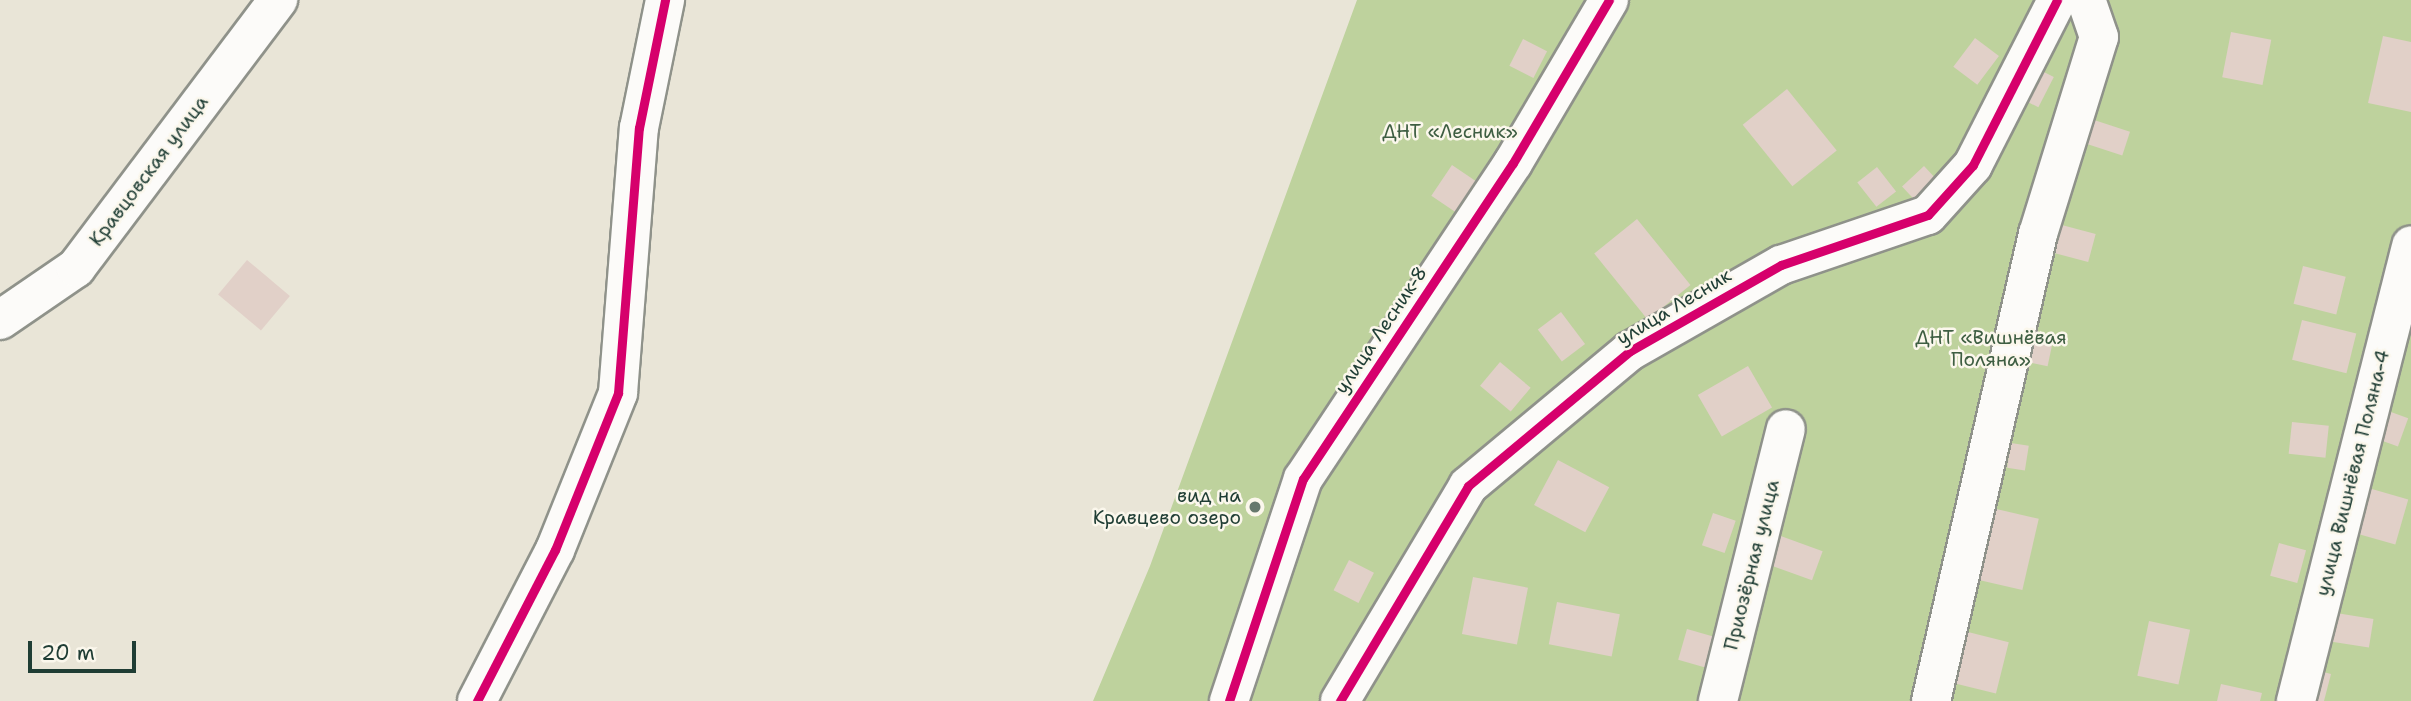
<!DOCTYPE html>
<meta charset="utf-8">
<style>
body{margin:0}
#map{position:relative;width:2411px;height:701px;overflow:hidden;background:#e9e5d7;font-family:"Shantell Sans",sans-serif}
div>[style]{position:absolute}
.green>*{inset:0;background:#bed29d}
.building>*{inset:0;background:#e1d0c8;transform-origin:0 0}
.roads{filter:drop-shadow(2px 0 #8f928a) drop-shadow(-2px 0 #8f928a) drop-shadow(0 2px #8f928a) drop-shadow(0 -2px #8f928a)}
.minor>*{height:38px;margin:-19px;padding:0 19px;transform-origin:19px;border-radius:19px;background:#fcfbf9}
.cycleway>*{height:9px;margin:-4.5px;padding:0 4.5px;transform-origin:4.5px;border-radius:4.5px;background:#d6006c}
.dots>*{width:19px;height:19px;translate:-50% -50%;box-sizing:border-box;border:4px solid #fbf7ec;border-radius:50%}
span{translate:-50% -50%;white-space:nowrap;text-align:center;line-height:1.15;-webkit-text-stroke:5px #fbf7ec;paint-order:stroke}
.park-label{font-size:19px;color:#3e5e42}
.street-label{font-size:19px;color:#1f3d34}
.poi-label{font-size:19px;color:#1f3d34}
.right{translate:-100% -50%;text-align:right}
.scale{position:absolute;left:28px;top:641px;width:108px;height:32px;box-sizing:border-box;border:4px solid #1f3d34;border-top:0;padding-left:9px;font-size:21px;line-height:24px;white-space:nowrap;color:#1f3d34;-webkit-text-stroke:5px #fbf7ec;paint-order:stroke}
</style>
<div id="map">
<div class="green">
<i style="clip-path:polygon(1357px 0,2411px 0,2411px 701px,1093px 701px,1150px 566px)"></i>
</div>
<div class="building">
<i style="left:2231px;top:32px;width:41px;height:46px;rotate:11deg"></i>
<i style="clip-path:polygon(2383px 36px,2411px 42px,2411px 112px,2368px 103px)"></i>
<i style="left:1975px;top:38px;width:30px;height:36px;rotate:37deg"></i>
<i style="left:1523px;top:39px;width:27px;height:30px;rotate:27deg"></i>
<i style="left:2036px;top:68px;width:20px;height:34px;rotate:27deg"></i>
<i style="left:1787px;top:89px;width:79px;height:57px;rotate:51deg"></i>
<i style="left:2091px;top:119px;width:41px;height:25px;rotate:18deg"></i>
<i style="left:1452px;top:165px;width:29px;height:37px;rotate:34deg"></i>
<i style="left:1924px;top:166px;width:22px;height:30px;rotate:47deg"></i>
<i style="left:1877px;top:167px;width:31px;height:25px;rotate:52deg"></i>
<i style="left:1637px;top:219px;width:85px;height:55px;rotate:51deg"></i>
<i style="left:2058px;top:224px;width:39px;height:29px;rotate:15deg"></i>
<i style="left:247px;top:260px;width:56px;height:45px;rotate:40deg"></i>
<i style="left:2303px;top:266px;width:44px;height:39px;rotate:14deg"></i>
<i style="left:1561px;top:312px;width:40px;height:29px;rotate:53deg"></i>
<i style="left:2302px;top:320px;width:56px;height:41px;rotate:14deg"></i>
<i style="left:2035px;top:334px;width:19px;height:29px;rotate:12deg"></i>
<i style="left:1500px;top:362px;width:40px;height:31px;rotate:40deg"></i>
<i style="left:1748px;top:366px;width:48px;height:58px;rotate:60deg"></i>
<i style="left:2380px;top:408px;width:30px;height:30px;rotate:20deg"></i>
<i style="left:2292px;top:422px;width:37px;height:32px;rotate:6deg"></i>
<i style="left:2011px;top:443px;width:18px;height:25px;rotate:9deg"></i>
<i style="left:1558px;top:460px;width:58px;height:51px;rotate:28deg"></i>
<i style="left:2365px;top:487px;width:45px;height:47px;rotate:16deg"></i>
<i style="left:1992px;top:508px;width:48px;height:73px;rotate:13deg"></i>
<i style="left:1713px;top:513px;width:24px;height:34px;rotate:19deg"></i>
<i style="left:1770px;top:532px;width:56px;height:31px;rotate:20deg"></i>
<i style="left:2279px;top:543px;width:28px;height:34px;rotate:15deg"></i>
<i style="left:1349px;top:560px;width:28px;height:34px;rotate:27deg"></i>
<i style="left:1473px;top:577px;width:56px;height:58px;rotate:11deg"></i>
<i style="left:1557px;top:602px;width:64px;height:43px;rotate:11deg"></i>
<i style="left:2330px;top:612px;width:44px;height:29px;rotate:9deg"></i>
<i style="left:2149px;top:621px;width:42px;height:56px;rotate:12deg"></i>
<i style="left:1687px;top:629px;width:29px;height:32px;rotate:16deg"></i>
<i style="left:1968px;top:632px;width:42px;height:53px;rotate:14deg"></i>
<i style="clip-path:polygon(2312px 669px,2331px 674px,2324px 701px,2304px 701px)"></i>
<i style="clip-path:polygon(2221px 684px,2262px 693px,2260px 701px,2217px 701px)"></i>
</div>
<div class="roads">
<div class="minor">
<i style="left:0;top:320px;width:92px;rotate:-34.4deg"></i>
<i style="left:76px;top:268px;width:336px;rotate:-53deg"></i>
<i style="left:477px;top:701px;width:170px;rotate:-62.7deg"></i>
<i style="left:555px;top:550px;width:169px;rotate:-68.1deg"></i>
<i style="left:618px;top:393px;width:266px;rotate:-85.5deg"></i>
<i style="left:639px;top:128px;width:131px;rotate:-78.5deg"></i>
<i style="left:1229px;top:701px;width:234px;rotate:-71.6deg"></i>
<i style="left:1303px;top:479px;width:379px;rotate:-56.4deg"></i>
<i style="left:1513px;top:163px;width:189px;rotate:-59.5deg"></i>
<i style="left:1340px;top:701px;width:250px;rotate:-59.2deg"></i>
<i style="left:1468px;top:486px;width:211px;rotate:-39.8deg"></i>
<i style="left:1630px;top:351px;width:174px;rotate:-29.7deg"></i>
<i style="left:1781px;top:265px;width:155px;rotate:-18.8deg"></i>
<i style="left:1928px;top:215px;width:67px;rotate:-48deg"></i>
<i style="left:1973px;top:165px;width:185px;rotate:-63deg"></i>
<i style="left:1718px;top:701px;width:280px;rotate:-76deg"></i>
<i style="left:1931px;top:701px;width:479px;rotate:-77.1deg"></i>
<i style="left:2038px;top:234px;width:206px;rotate:-72.8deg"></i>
<i style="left:2099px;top:37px;width:39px;rotate:-109deg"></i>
<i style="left:2296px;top:701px;width:470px;rotate:-75.8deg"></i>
</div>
</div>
<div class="cycleway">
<i style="left:477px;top:701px;width:170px;rotate:-62.7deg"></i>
<i style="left:555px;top:550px;width:169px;rotate:-68.1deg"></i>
<i style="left:618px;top:393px;width:266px;rotate:-85.5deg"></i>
<i style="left:639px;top:128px;width:131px;rotate:-78.5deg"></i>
<i style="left:1229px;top:701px;width:234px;rotate:-71.6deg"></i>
<i style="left:1303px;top:479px;width:379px;rotate:-56.4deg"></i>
<i style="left:1513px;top:163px;width:189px;rotate:-59.5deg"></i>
<i style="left:1340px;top:701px;width:250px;rotate:-59.2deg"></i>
<i style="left:1468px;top:486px;width:211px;rotate:-39.8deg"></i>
<i style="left:1630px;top:351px;width:174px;rotate:-29.7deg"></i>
<i style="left:1781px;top:265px;width:155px;rotate:-18.8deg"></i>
<i style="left:1928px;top:215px;width:67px;rotate:-48deg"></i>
<i style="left:1973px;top:165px;width:185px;rotate:-63deg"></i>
</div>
<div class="dots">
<i style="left:1255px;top:507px;background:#66786d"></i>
</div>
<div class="park-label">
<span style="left:1450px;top:132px">ДНТ «Лесник»</span>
<span style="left:1991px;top:349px">ДНТ «Вишнёвая<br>Поляна»</span>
</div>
<div class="street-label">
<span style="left:149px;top:171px;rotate:-53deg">Кравцовская улица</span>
<span style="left:1674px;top:307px;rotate:-31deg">улица Лесник</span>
<span style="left:1381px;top:330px;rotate:-56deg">улица Лесник-8</span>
<span style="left:2353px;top:473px;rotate:-76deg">улица Вишнёвая Поляна-4</span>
<span style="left:1752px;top:565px;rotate:-76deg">Приозёрная улица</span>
</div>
<div class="poi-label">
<span class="right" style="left:1241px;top:507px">вид на<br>Кравцево озеро</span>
</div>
<div class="scale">20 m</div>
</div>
